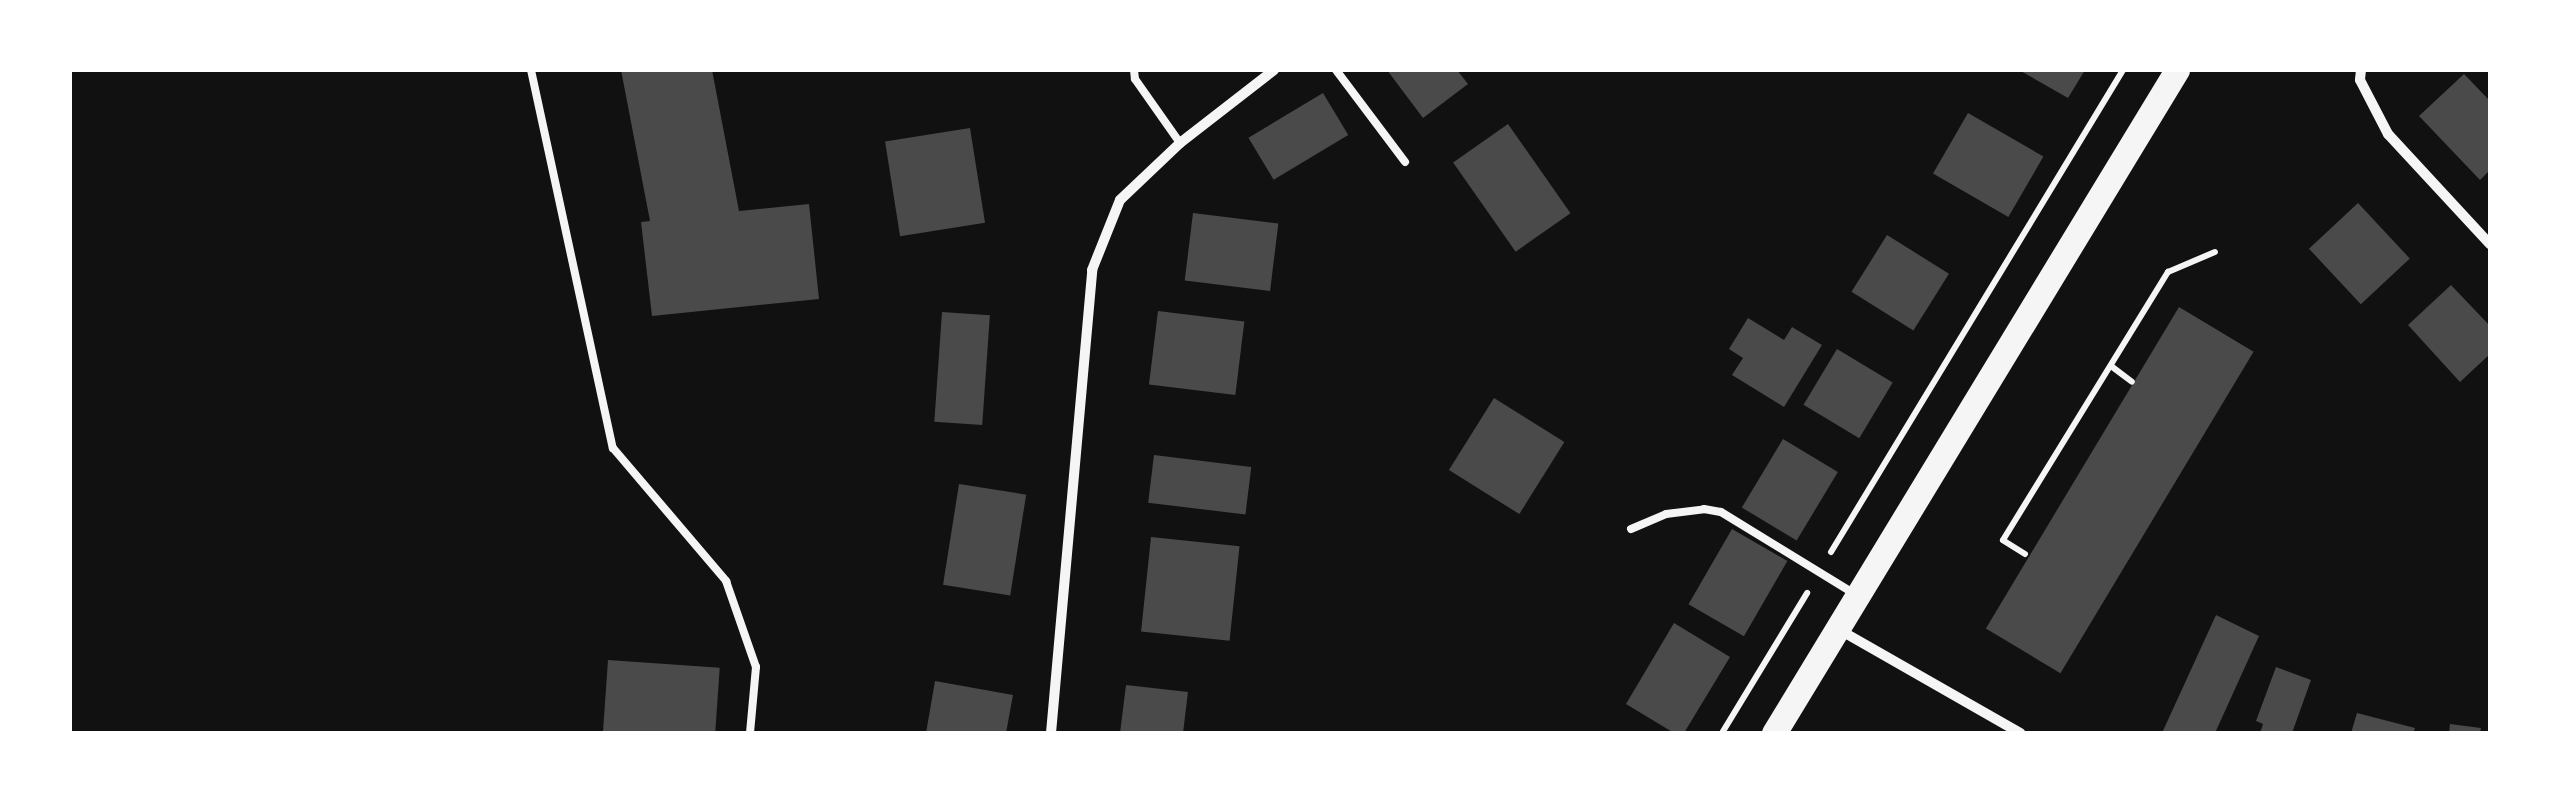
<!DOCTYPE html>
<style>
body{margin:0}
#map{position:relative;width:2560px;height:803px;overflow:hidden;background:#111;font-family:"PT Sans",sans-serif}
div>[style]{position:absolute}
.building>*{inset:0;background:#4a4a4a;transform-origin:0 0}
.path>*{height:6px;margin:-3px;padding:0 3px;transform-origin:3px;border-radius:3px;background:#f5f5f5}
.service>*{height:8px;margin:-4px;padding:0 4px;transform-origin:4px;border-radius:4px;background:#f5f5f5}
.minor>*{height:10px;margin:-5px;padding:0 5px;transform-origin:5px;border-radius:5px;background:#f5f5f5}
.primary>*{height:25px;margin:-12.5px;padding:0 12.5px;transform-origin:12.5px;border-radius:12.5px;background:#f5f5f5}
span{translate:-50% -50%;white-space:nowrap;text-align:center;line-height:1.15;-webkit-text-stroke:8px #fff;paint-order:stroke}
.frame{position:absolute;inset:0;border:72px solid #fff;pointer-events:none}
</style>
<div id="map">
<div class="building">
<i style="clip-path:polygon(621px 70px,712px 70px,739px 211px,809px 204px,819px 299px,652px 316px,641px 222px,650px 221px)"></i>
<i style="clip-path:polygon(1387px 70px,1457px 70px,1468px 84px,1423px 118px)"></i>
<i style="clip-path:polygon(2019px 70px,2085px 70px,2068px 98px)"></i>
<i style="clip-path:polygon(2464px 74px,2490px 101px,2490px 170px,2480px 180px,2419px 116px)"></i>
<i style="left:1323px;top:93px;width:49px;height:87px;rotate:59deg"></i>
<i style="left:1968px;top:113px;width:87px;height:70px;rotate:30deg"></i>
<i style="left:1508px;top:124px;width:109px;height:67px;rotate:55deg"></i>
<i style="left:970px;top:128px;width:96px;height:86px;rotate:81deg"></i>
<i style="left:2358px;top:203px;width:76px;height:67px;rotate:47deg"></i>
<i style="left:1193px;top:213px;width:86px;height:68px;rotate:7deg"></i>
<i style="left:1887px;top:235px;width:73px;height:67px;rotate:32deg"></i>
<i style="clip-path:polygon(2451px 285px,2490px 326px,2490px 354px,2460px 382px,2408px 325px)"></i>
<i style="left:2179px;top:307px;width:87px;height:375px;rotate:31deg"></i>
<i style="left:1158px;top:311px;width:87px;height:74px;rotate:7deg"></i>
<i style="left:942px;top:312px;width:48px;height:110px;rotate:4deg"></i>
<i style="clip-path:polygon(1748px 318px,1784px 340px,1792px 327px,1822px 345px,1784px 407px,1732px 375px,1743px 358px,1729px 349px)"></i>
<i style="left:1837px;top:349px;width:65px;height:65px;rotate:31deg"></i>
<i style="left:1494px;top:398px;width:83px;height:85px;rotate:32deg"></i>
<i style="left:1783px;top:439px;width:64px;height:80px;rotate:31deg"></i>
<i style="left:1154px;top:455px;width:98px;height:48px;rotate:7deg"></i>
<i style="left:959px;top:484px;width:68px;height:102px;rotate:9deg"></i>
<i style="left:1732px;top:529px;width:64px;height:87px;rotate:30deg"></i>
<i style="left:1151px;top:537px;width:89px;height:95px;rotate:6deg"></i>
<i style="clip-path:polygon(2216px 615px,2259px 636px,2215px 733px,2162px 733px)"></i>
<i style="clip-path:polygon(1674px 623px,1730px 657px,1684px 733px,1674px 733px,1626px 704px)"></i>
<i style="left:608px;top:660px;width:112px;height:73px;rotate:4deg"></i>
<i style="clip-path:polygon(2276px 667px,2311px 680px,2292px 733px,2260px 733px,2263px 724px,2256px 721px)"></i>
<i style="clip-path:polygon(935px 681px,1013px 695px,1006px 733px,926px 733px)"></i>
<i style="clip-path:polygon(1126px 685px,1188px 692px,1183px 733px,1120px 733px)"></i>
<i style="clip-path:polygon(2357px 713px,2415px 728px,2413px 733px,2351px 733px)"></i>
<i style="clip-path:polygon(2450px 724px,2481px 728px,2480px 733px,2449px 733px)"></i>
</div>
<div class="path">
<i style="left:2111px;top:366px;width:26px;rotate:37deg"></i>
<i style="left:1831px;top:552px;width:564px;rotate:-58.79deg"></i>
<i style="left:2025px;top:554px;width:26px;rotate:-148deg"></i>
<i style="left:2003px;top:540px;width:315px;rotate:-58.4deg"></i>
<i style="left:2168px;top:272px;width:51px;rotate:-23.1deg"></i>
<i style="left:1722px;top:733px;width:164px;rotate:-58.7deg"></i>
</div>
<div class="service">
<i style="left:531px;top:70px;width:387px;rotate:77.8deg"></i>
<i style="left:613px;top:448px;width:175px;rotate:49.6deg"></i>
<i style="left:726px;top:581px;width:91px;rotate:70.8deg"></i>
<i style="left:756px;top:667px;width:66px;rotate:95.2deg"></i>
<i style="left:1134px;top:70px;width:9px;rotate:84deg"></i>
<i style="left:1135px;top:79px;width:78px;rotate:54.9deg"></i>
<i style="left:1336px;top:70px;width:115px;rotate:53.1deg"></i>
<i style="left:1631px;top:529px;width:38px;rotate:-23deg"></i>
<i style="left:1666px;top:514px;width:38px;rotate:-7deg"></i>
<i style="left:1704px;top:509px;width:17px;rotate:10deg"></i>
<i style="left:1721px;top:512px;width:155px;rotate:31.5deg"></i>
</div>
<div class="minor">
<i style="left:2361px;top:70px;width:10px;rotate:96deg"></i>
<i style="left:2360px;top:80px;width:61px;rotate:62.6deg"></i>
<i style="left:2388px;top:134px;width:150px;rotate:47.2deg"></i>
<i style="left:1838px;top:629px;width:210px;rotate:29.7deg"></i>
<i style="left:1051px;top:733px;width:465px;rotate:-84.9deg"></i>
<i style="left:1092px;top:270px;width:75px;rotate:-68.2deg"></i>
<i style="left:1120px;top:200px;width:83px;rotate:-43.5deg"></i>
<i style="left:1180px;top:143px;width:119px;rotate:-37.8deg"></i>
</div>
<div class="primary">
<i style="left:1774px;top:733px;width:776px;rotate:-58.71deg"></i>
</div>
<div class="frame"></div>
</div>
